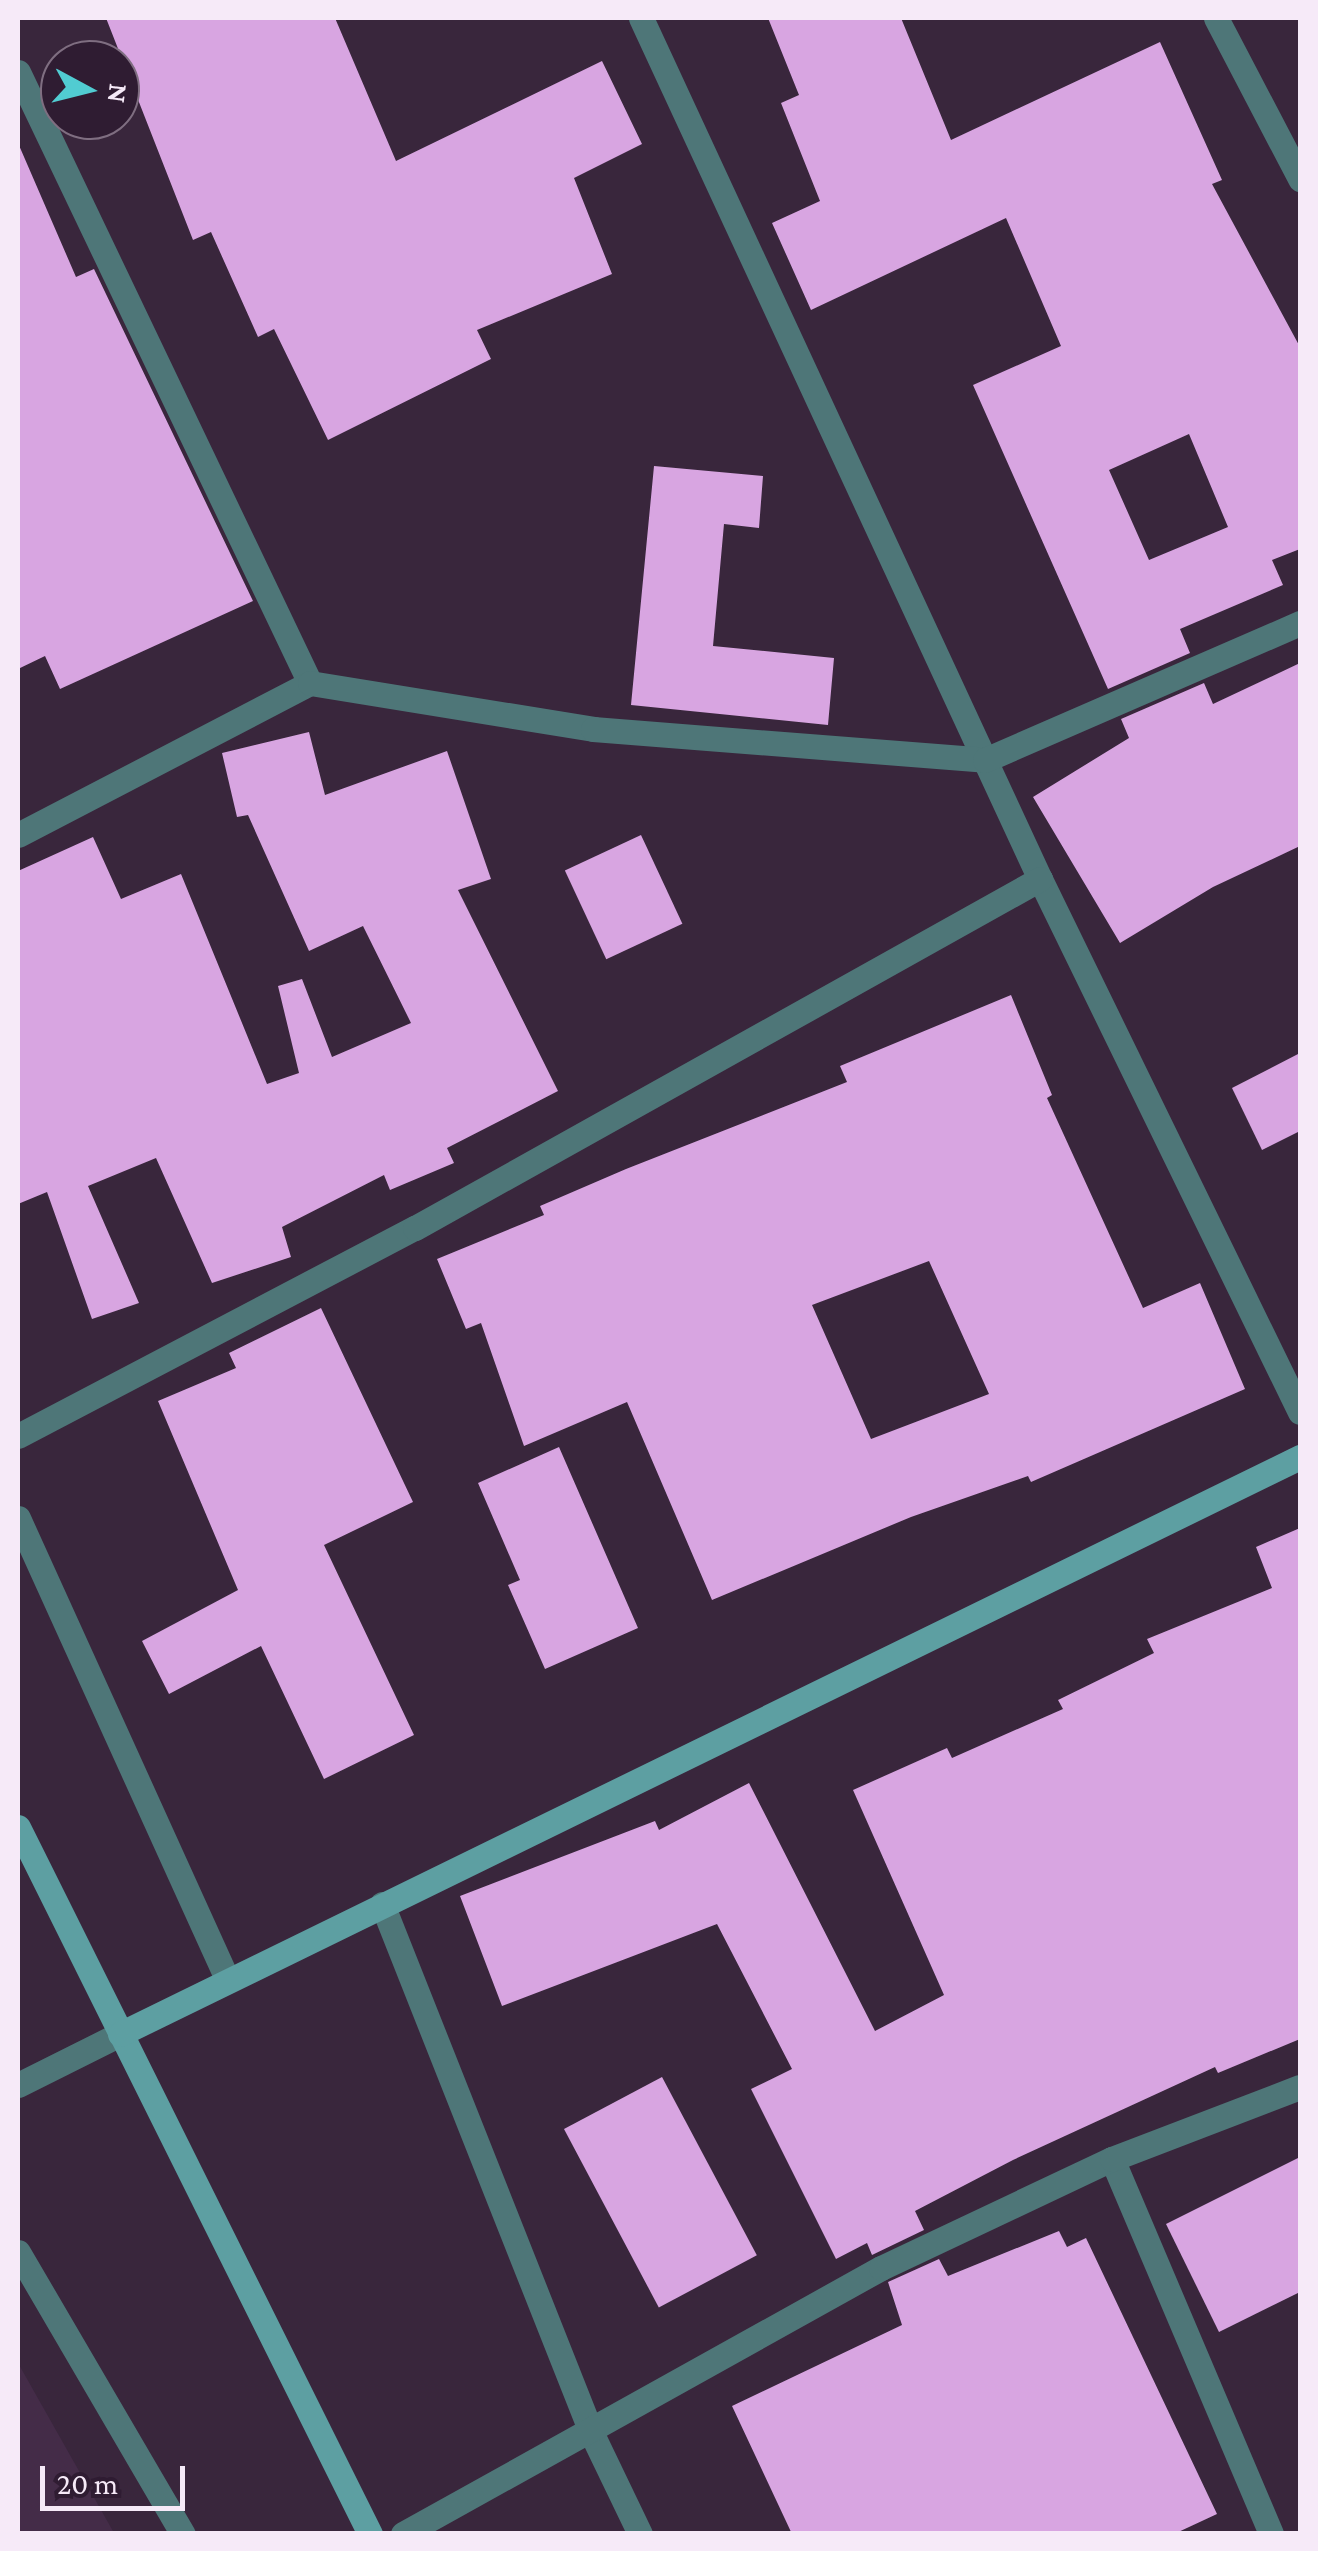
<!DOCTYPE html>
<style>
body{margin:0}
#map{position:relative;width:1318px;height:2551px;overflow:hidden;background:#39263c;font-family:"Crimson Pro",serif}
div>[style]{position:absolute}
.built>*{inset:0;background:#442c48}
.building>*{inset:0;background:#d8a5e1;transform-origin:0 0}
.street>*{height:25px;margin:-12.5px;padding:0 12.5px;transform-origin:12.5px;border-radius:12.5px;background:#4e7678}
.secondary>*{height:25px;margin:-12.5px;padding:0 12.5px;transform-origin:12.5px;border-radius:12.5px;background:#5d9fa2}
span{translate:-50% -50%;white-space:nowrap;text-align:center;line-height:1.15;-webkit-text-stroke:10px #2f1c32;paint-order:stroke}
.frame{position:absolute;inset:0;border:20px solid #f6eaf8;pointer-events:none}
.north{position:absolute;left:40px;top:40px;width:100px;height:100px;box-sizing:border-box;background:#2f1c32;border:2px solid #7f6e81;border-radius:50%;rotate:97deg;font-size:28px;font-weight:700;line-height:40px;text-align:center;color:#f6eaf8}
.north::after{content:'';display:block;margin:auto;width:35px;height:45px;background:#51ccd2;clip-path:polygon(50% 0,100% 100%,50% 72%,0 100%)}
.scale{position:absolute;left:40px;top:2466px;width:145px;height:45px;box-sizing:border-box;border:5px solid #f6eaf8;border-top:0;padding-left:12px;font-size:30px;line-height:35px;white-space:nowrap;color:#f6eaf8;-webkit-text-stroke:8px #2f1c32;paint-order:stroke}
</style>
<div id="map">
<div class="built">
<i style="clip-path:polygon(18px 2363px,114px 2533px,18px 2533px)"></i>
</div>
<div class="building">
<i style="clip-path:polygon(106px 18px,335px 18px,396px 161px,602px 61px,642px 144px,574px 178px,612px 274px,477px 330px,491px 359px,328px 440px,274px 329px,258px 337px,211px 232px,193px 240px)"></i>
<i style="clip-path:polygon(evenodd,768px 18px,901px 18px,951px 140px,1160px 42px,1222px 180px,1212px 184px,1300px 347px,1300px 549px,1272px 560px,1283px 585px,1180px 629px,1190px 653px,1108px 689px,973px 385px,1061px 346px,1006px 218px,811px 310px,772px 223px,820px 201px,781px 103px,799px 95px,768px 18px,1189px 434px,1228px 527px,1149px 560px,1109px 470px,1189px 434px)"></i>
<i style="clip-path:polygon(18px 143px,76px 277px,94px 269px,253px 601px,60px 689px,45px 656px,18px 669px)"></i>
<i style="clip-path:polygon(654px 466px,763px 476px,759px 528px,724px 524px,713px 646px,834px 658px,828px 725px,631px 705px)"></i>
<i style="clip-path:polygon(1300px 663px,1300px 846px,1213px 887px,1120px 943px,1033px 797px,1129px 738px,1121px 719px,1204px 683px,1213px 704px)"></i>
<i style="clip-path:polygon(309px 732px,325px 795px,447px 751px,491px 879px,458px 890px,558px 1091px,447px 1148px,454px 1163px,390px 1190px,384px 1175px,282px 1227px,291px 1257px,212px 1283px,156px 1158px,88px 1186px,139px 1303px,92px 1319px,47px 1192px,18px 1204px,18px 871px,93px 837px,121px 899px,181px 874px,267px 1084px,299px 1073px,278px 986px,302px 979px,332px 1057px,411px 1023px,363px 926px,309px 951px,248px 815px,237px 817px,222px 753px)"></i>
<i style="left:641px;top:835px;width:98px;height:84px;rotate:65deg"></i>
<i style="clip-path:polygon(evenodd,1011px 995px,1052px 1095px,1047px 1098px,1143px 1308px,1200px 1283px,1245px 1389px,1031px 1482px,1028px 1476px,911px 1517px,712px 1600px,627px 1402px,524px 1446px,481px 1323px,466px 1329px,437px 1259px,544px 1215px,540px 1206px,626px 1169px,847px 1082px,840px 1066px,1011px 995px,929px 1261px,989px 1394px,871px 1439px,812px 1305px,929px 1261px)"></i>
<i style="clip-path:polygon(1300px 1053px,1300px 1131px,1262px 1150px,1232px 1088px)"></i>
<i style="clip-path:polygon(321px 1308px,413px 1502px,324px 1545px,414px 1735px,324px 1779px,261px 1646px,169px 1694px,142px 1641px,238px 1590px,158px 1401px,236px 1368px,229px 1353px)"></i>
<i style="clip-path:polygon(559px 1447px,638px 1628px,545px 1669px,508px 1585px,520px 1580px,478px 1483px)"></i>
<i style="clip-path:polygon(1300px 1528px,1300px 2039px,1218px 2073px,1215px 2067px,1013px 2160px,915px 2211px,924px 2230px,872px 2255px,867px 2243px,836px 2259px,751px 2089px,792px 2069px,717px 1924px,502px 2006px,460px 1896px,655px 1821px,659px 1830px,749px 1783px,875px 2031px,944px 1995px,853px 1790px,947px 1748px,952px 1758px,1063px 1709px,1058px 1700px,1154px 1653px,1147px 1639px,1272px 1588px,1256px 1547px)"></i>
<i style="left:662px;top:2077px;width:202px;height:111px;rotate:62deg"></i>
<i style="clip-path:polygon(1300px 2157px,1300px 2292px,1219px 2332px,1166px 2224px)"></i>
<i style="clip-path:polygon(1059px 2231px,1067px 2247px,1086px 2238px,1217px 2514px,1174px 2534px,792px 2534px,732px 2406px,902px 2325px,888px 2282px,939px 2259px,948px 2276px)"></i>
</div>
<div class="street">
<i style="left:641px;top:18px;width:949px;rotate:65.14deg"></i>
<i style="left:1040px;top:879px;width:593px;rotate:64deg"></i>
<i style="left:1216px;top:18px;width:182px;rotate:62.4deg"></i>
<i style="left:18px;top:72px;width:677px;rotate:64.46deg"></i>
<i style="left:310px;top:683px;width:329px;rotate:152.5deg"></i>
<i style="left:310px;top:683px;width:287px;rotate:9.2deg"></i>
<i style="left:593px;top:729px;width:393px;rotate:4.5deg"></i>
<i style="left:985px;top:760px;width:344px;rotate:-23.5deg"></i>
<i style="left:18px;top:1436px;width:448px;rotate:-27.7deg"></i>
<i style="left:415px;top:1228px;width:716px;rotate:-29.18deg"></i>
<i style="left:18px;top:1518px;width:508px;rotate:65.6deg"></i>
<i style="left:382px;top:1904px;width:568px;rotate:68.4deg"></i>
<i style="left:591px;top:2432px;width:113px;rotate:64.3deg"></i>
<i style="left:18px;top:2085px;width:114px;rotate:-26.6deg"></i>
<i style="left:1112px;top:2159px;width:407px;rotate:67deg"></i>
<i style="left:18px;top:2252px;width:327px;rotate:59.7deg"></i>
<i style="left:403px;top:2534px;width:547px;rotate:-29.1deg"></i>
<i style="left:881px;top:2268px;width:255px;rotate:-25.3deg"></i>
<i style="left:1112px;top:2159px;width:201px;rotate:-21deg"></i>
</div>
<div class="secondary">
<i style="left:18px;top:1827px;width:790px;rotate:63.53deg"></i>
<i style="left:120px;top:2034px;width:1314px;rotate:-26.06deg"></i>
</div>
<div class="frame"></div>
<div class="north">N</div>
<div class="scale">20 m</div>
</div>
